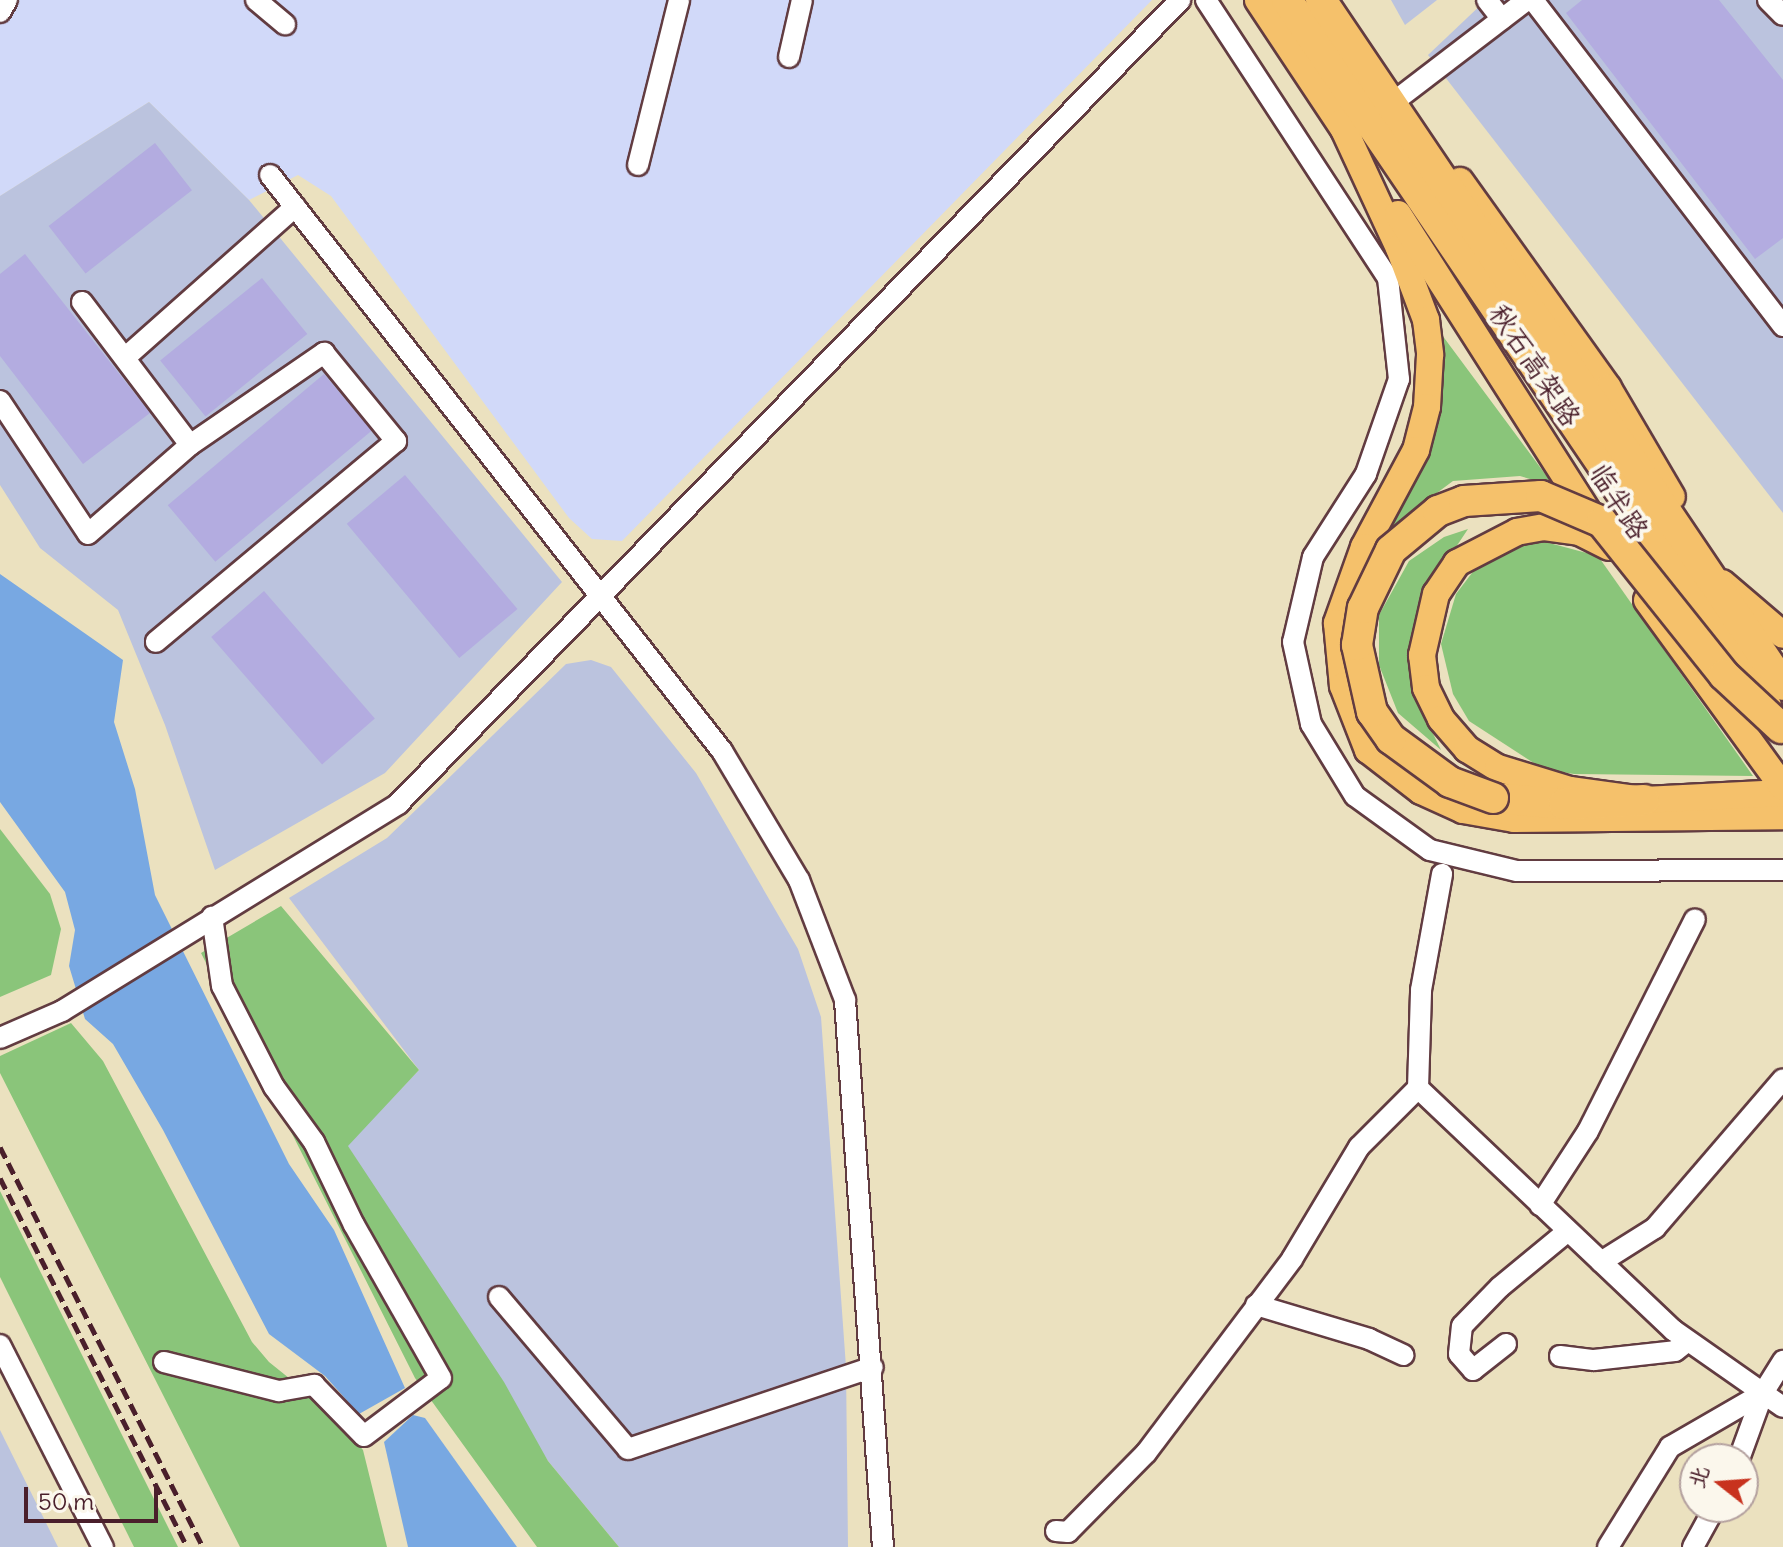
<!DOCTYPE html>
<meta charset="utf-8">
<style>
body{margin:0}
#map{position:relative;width:1783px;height:1547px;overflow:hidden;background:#ebe1bf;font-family:Delius,"LXGW WenKai TC",sans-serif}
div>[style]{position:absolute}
.built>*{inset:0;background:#d1d9f9}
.industrial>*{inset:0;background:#bbc3de}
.green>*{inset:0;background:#8ac57a}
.water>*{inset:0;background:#78a8e2}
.building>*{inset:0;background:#b3ace0;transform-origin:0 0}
.roads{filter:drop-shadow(2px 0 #623c41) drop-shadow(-2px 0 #623c41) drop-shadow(0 2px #623c41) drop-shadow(0 -2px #623c41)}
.minor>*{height:20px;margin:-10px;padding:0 10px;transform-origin:10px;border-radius:10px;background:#fff}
.major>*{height:26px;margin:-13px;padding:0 13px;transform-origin:13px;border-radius:13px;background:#f5c16b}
.highway>*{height:30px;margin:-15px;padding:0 15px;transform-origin:15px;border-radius:15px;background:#f5c16b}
.rail>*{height:5px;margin-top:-2.5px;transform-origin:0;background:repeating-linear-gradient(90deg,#4a1f2b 0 12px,transparent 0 18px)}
.bridges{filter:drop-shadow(2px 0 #623c41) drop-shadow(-2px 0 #623c41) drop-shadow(0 2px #623c41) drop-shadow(0 -2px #623c41)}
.highway-bridge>*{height:30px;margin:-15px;padding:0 15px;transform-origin:15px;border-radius:15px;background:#f5c16b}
span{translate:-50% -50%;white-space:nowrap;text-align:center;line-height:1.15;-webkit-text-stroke:8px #fbf7ec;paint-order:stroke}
.street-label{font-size:28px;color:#4a1f2b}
.north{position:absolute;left:1679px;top:1443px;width:80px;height:80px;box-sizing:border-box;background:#fbf7ec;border:2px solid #b4a19f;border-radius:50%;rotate:287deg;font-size:22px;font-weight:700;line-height:32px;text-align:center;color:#4a1f2b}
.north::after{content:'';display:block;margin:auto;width:28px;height:36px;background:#c8321e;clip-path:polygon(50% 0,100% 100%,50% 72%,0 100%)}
.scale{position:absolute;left:24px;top:1487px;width:134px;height:36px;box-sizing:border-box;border:4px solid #4a1f2b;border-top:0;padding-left:10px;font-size:24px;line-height:28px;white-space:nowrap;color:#4a1f2b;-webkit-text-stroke:6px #fbf7ec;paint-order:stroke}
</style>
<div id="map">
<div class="built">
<i style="clip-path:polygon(0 0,1152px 0,622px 541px,592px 539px,569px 518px,331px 196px,298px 175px,249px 200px,149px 102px,0 196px)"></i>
</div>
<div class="industrial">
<i style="clip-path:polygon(1391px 0,1437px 0,1405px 25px)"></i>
<i style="clip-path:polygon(1486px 0,1783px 0,1783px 513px,1428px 55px)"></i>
<i style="clip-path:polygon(149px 102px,249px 200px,562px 582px,385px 773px,215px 870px,165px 725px,118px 610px,40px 548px,0 485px,0 196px)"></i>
<i style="clip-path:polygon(591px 660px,611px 667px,696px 773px,798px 949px,821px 1017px,846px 1367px,848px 1547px,619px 1547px,548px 1461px,347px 1145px,419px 1070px,289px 898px,387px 838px,566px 664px)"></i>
<i style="clip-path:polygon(0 1430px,58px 1547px,0 1547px)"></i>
</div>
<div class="green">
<i style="clip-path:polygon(1442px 335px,1554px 486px,1520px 476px,1453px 481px,1391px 527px,1436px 430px,1444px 369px)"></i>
<i style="clip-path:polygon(1468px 529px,1424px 595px,1412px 636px,1417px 701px,1441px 750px,1398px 713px,1379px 665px,1379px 615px,1409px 561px,1444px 537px)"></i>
<i style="clip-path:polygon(1538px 540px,1598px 556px,1753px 776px,1574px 774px,1543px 769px,1469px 721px,1453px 694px,1441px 644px,1456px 594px,1478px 565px,1506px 548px)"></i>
<i style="clip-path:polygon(0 829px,50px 894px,61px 929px,51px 975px,0 997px)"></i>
<i style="clip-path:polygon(281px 906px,419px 1070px,348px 1146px,504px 1382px,548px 1461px,619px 1547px,537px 1547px,415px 1378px,201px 953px)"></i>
<i style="clip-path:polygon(71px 1023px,103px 1061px,252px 1342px,269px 1362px,330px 1411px,363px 1450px,387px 1547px,240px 1547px,0 1073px,0 1056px)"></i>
<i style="clip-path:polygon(0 1191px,178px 1547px,134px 1547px,0 1277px)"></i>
</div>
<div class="water">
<i style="clip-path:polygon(0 574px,123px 660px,114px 722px,135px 789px,155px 895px,289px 1164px,334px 1230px,405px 1388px,359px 1414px,325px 1376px,269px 1334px,163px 1130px,113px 1044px,85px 1019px,69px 966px,75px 930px,65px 892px,0 802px)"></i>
<i style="clip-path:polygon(413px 1415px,425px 1418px,517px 1547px,408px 1547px,384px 1442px)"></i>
</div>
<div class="building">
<i style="clip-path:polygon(1582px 0,1719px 0,1783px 80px,1783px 238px,1755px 259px,1566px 13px)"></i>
<i style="left:155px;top:143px;width:60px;height:135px;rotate:52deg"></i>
<i style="clip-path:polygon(25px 254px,150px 413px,83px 464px,0 356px,0 274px)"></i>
<i style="left:262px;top:278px;width:72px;height:131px;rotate:51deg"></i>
<i style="left:324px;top:374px;width:74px;height:204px;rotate:50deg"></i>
<i style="left:405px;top:475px;width:175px;height:76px;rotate:50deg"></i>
<i style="left:264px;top:591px;width:169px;height:70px;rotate:49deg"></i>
</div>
<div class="roads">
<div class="minor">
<i style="left:256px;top:0;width:38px;rotate:40deg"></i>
<i style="left:1206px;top:0;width:332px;rotate:56.8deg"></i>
<i style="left:1388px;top:278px;width:102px;rotate:83.8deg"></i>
<i style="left:1399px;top:379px;width:101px;rotate:109.2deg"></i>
<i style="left:1366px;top:474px;width:98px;rotate:122.6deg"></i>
<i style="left:1313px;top:557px;width:87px;rotate:103.2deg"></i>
<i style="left:1293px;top:642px;width:84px;rotate:77.6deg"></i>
<i style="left:1311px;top:724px;width:84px;rotate:58.6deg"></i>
<i style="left:1355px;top:796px;width:92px;rotate:35.8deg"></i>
<i style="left:1430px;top:850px;width:89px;rotate:13.6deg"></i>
<i style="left:1517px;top:871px;width:266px;rotate:-0.2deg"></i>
<i style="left:1487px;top:0;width:24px;rotate:52deg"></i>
<i style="left:1533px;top:0;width:411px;rotate:52.5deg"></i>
<i style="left:1768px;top:0;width:21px;rotate:45deg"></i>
<i style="left:0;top:12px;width:14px;rotate:-60deg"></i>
<i style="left:789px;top:57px;width:58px;rotate:-77.2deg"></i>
<i style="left:1400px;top:97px;width:160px;rotate:-37.4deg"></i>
<i style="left:638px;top:165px;width:170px;rotate:-76deg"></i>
<i style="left:270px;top:175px;width:732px;rotate:51.88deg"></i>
<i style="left:722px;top:751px;width:150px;rotate:59.2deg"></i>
<i style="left:799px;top:880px;width:129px;rotate:69deg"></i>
<i style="left:845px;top:1000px;width:548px;rotate:86.03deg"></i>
<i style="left:82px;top:302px;width:179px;rotate:52.9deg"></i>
<i style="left:127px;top:356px;width:225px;rotate:-41.6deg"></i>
<i style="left:0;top:401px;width:159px;rotate:56.5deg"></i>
<i style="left:88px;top:534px;width:135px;rotate:-41.1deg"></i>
<i style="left:190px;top:445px;width:163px;rotate:-34.5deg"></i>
<i style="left:324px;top:353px;width:114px;rotate:50.7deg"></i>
<i style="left:396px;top:441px;width:313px;rotate:140.1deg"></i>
<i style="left:0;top:1038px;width:68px;rotate:-23.5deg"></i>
<i style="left:62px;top:1011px;width:395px;rotate:-31.6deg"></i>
<i style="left:398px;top:804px;width:1122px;rotate:-45.79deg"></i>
<i style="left:1418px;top:1088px;width:352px;rotate:43.5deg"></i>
<i style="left:1673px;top:1330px;width:134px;rotate:35deg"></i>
<i style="left:1540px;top:1205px;width:88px;rotate:-57deg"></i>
<i style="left:1588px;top:1131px;width:237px;rotate:-63.2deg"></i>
<i style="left:1601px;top:1262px;width:64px;rotate:-32.2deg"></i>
<i style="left:1655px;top:1228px;width:196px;rotate:-49.3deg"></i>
<i style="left:499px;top:1297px;width:199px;rotate:49.7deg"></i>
<i style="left:628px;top:1449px;width:258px;rotate:-18.5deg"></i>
<i style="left:1256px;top:1305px;width:118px;rotate:16.7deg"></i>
<i style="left:1369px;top:1339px;width:38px;rotate:25deg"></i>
<i style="left:1506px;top:1344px;width:42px;rotate:141.8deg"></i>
<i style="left:1473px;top:1370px;width:21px;rotate:-131deg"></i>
<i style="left:1459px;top:1354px;width:28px;rotate:-84deg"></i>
<i style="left:1462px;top:1326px;width:54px;rotate:-45.7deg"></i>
<i style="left:1500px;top:1287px;width:88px;rotate:-39.5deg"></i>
<i style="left:0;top:1345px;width:227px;rotate:63deg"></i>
<i style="left:1560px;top:1356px;width:34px;rotate:7deg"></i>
<i style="left:1594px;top:1360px;width:81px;rotate:-6.3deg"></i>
<i style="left:1675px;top:1351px;width:16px;rotate:-38deg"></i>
<i style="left:164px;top:1362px;width:119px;rotate:14.2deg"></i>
<i style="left:279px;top:1391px;width:36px;rotate:-10deg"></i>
<i style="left:314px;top:1385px;width:71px;rotate:45.6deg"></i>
<i style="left:364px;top:1436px;width:96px;rotate:-37deg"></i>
<i style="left:441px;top:1378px;width:176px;rotate:-119.6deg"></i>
<i style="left:354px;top:1225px;width:92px;rotate:-115.7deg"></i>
<i style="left:314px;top:1142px;width:68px;rotate:-126deg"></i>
<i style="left:274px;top:1087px;width:114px;rotate:-117.2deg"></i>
<i style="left:222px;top:986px;width:70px;rotate:-98.2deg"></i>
<i style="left:1739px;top:1459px;width:70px;rotate:-70deg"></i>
<i style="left:1763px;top:1393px;width:38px;rotate:-58deg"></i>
<i style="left:1056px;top:1531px;width:12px;rotate:5deg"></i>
<i style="left:1068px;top:1532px;width:111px;rotate:-45.4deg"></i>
<i style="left:1146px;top:1453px;width:243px;rotate:-53deg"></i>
<i style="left:1292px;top:1259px;width:131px;rotate:-59.1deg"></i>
<i style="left:1359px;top:1147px;width:83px;rotate:-45deg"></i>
<i style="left:1418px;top:1088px;width:98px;rotate:-88.2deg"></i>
<i style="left:1421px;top:990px;width:118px;rotate:-79.7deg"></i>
<i style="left:1608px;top:1547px;width:118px;rotate:-58.2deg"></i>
<i style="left:1670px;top:1447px;width:108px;rotate:-30.1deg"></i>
<i style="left:1693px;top:1547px;width:46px;rotate:-61.2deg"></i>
</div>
<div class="major">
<i style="left:1258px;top:0;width:164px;rotate:56.4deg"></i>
<i style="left:1341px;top:123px;width:138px;rotate:65.1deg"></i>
<i style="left:1399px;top:248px;width:77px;rotate:69.4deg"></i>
<i style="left:1426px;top:320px;width:35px;rotate:83deg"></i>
<i style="left:1430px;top:355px;width:52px;rotate:93.3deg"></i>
<i style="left:1427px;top:407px;width:44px;rotate:104.3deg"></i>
<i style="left:1416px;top:450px;width:110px;rotate:118.2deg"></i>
<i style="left:1364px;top:547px;width:81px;rotate:109.6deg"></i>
<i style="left:1337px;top:623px;width:63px;rotate:84.6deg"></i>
<i style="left:1343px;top:686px;width:69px;rotate:68.7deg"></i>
<i style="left:1368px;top:750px;width:67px;rotate:37.7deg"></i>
<i style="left:1421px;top:791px;width:46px;rotate:24.3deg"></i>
<i style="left:1463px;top:810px;width:52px;rotate:10deg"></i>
<i style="left:1514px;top:819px;width:269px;rotate:-0.6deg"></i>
<i style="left:1460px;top:181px;width:254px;rotate:54.4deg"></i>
<i style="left:1608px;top:388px;width:126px;rotate:59.6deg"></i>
<i style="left:1398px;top:214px;width:369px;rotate:57.5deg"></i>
<i style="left:1609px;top:547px;width:34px;rotate:-153deg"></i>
<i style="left:1579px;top:532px;width:35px;rotate:-172deg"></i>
<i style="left:1544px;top:527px;width:27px;rotate:170deg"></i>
<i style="left:1517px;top:532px;width:68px;rotate:152.7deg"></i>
<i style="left:1457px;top:563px;width:37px;rotate:124deg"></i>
<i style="left:1436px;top:594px;width:63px;rotate:102.9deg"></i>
<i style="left:1422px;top:655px;width:33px;rotate:83deg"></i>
<i style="left:1426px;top:688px;width:34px;rotate:64deg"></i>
<i style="left:1441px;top:719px;width:40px;rotate:49deg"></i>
<i style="left:1467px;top:749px;width:36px;rotate:32deg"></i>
<i style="left:1498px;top:768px;width:75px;rotate:17deg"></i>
<i style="left:1570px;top:790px;width:75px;rotate:7.7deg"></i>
<i style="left:1644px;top:800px;width:139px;rotate:-2.9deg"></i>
<i style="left:1722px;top:583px;width:80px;rotate:40.4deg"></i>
<i style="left:1647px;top:600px;width:231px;rotate:54deg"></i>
</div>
<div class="highway">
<i style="left:1287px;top:0;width:853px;rotate:55.84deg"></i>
<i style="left:1321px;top:0;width:826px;rotate:56deg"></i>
<i style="left:1493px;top:798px;width:71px;rotate:4.8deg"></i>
<i style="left:1564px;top:804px;width:80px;rotate:-2.9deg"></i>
</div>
</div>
<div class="rail">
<i style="left:0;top:1147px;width:449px;rotate:63.1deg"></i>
<i style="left:0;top:1178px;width:414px;rotate:63.1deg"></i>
</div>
<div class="bridges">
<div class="highway-bridge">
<i style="left:1493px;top:798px;width:46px;rotate:-159.6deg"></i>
<i style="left:1450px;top:782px;width:73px;rotate:-143.9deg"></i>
<i style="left:1391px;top:739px;width:33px;rotate:-125deg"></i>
<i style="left:1372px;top:712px;width:69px;rotate:-102.6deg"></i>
<i style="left:1357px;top:645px;width:37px;rotate:-81deg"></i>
<i style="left:1363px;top:608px;width:64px;rotate:-64.2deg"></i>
<i style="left:1391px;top:550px;width:61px;rotate:-39.7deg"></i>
<i style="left:1438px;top:511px;width:28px;rotate:-21deg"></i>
<i style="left:1464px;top:501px;width:77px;rotate:-3.7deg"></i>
<i style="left:1541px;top:496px;width:66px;rotate:23.1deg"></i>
<i style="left:1602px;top:522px;width:196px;rotate:51.4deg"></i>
<i style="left:1724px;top:675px;width:78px;rotate:42.9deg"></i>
</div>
</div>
<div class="street-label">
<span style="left:1535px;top:365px;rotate:56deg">秋石高架路</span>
<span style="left:1619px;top:501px;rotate:57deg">临半路</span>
</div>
<div class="north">北</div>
<div class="scale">50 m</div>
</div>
